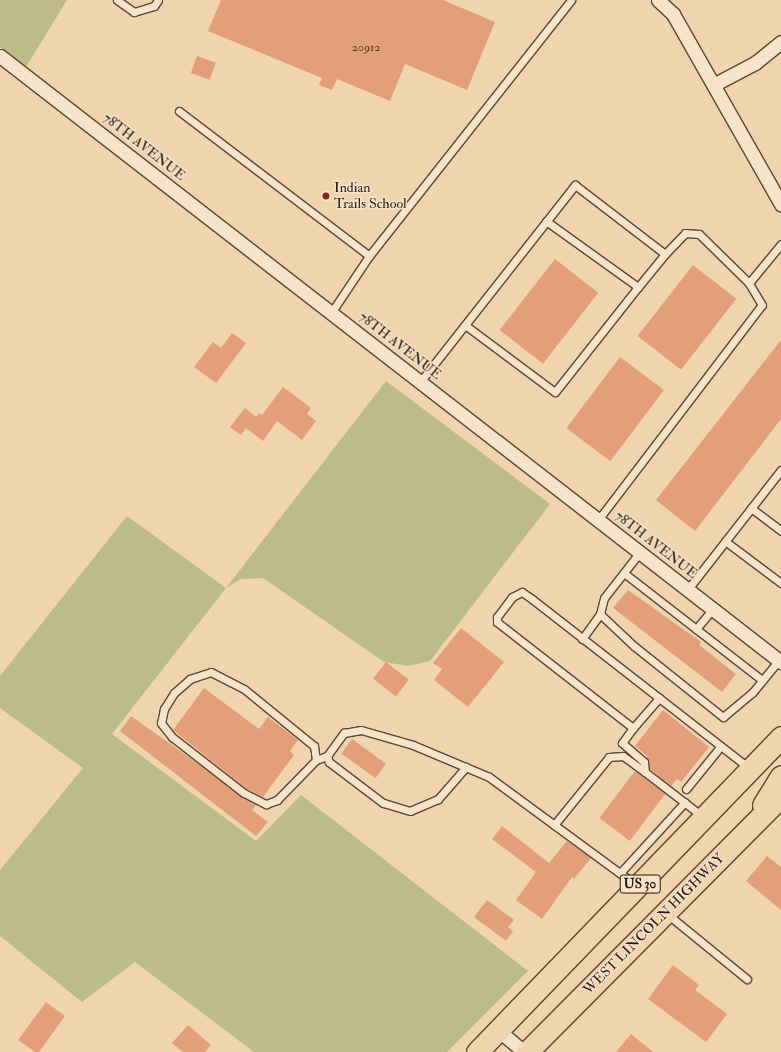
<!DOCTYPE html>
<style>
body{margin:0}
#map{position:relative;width:781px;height:1052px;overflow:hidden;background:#efd4ad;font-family:"IM FELL Double Pica",serif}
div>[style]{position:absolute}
.green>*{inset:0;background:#bcbc88}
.building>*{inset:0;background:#e39f7a;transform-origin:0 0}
.roads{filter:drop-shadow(1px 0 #5b4735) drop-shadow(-1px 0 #5b4735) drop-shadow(0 1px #5b4735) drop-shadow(0 -1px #5b4735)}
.lane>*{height:7px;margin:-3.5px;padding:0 3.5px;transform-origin:3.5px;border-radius:3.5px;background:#f5e3ca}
.street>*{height:13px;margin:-6.5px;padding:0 6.5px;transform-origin:6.5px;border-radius:6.5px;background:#f5e3ca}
.primary>*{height:21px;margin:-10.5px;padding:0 10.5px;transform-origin:10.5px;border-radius:10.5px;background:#efd4ad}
.dots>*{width:11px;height:11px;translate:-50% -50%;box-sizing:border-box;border:2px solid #f5e3ca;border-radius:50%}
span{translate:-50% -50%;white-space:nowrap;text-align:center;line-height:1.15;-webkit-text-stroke:3px #f5e3ca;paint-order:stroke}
.number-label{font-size:12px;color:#583a28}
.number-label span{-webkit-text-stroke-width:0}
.shield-label span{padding:1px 3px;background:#f5e3ca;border:1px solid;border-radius:3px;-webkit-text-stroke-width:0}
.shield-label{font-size:13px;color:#2a180d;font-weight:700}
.street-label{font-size:14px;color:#2a180d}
.poi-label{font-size:14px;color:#2a180d}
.left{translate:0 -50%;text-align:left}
</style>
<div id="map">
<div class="green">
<i style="clip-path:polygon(0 0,67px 0,26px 67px,0 47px)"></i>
<i style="clip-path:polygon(386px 381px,550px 504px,430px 661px,408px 666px,384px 662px,263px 578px,241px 579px,226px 588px,112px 734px,256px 841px,301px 795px,528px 971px,447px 1052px,254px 1052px,135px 962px,82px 1002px,0 936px,0 870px,83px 768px,0 708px,0 676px,127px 516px,226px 588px)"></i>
</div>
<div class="building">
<i style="clip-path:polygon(221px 0,443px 0,495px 22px,467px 90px,405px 64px,390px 101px,337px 79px,332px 90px,319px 85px,322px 78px,208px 31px)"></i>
<i style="left:197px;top:56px;width:20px;height:18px;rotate:20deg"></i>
<i style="left:555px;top:259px;width:55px;height:90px;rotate:38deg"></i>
<i style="left:693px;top:265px;width:55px;height:90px;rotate:38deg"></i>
<i style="clip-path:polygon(232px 333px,246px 343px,216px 383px,194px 367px,213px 342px,221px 348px)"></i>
<i style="clip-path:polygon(781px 340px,781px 419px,695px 531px,656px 500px)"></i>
<i style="left:620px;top:357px;width:55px;height:89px;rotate:37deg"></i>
<i style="clip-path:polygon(283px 387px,311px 408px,307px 414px,316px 421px,302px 440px,277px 421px,263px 441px,246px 428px,241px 435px,230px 427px,245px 408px,256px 417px,259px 413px,262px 415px)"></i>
<i style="clip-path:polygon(628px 590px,701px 642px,699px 645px,736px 674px,722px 692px,613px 608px)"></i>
<i style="clip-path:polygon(461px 628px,504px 662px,468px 707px,434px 680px,442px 669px,433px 663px)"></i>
<i style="left:386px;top:662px;width:29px;height:21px;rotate:38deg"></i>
<i style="clip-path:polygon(204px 688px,259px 729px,268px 717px,298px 740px,290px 751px,294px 755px,263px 797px,247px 789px,173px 730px)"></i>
<i style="clip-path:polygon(663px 710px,709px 747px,681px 782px,677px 779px,671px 786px,650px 769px,647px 756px,635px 746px)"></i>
<i style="clip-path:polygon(131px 716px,256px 805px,252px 810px,268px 822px,256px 836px,120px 731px)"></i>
<i style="left:352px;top:739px;width:42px;height:18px;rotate:36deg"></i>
<i style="left:635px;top:771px;width:38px;height:59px;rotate:37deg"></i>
<i style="clip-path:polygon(502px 826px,549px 863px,567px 841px,591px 858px,574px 879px,572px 877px,542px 919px,516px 900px,536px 872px,492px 839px)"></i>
<i style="clip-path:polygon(767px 856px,781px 867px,781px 910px,746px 881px)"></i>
<i style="clip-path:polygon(487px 900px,514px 920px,508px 927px,513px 931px,506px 941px,474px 917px)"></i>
<i style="clip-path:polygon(673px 965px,699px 985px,695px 990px,727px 1014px,706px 1042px,648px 999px)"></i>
<i style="clip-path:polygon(46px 1002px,65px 1016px,39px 1052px,35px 1052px,18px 1040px)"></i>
<i style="clip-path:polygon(188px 1025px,211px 1045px,205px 1052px,183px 1052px,172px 1043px)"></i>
<i style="clip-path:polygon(631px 1034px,653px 1052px,616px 1052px)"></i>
</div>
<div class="roads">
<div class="lane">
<i style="left:117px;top:0;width:21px;rotate:35deg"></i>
<i style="left:134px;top:12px;width:21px;rotate:-17deg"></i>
<i style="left:154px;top:6px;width:7px;rotate:-56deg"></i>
<i style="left:179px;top:111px;width:239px;rotate:37.3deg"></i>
<i style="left:638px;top:287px;width:43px;rotate:-50.7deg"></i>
<i style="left:331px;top:313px;width:69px;rotate:-56.3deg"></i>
<i style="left:369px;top:256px;width:326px;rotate:-51.7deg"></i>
<i style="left:465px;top:325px;width:112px;rotate:36.7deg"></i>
<i style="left:555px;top:392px;width:134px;rotate:-51.7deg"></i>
<i style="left:638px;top:287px;width:113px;rotate:-144.3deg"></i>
<i style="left:420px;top:382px;width:251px;rotate:-51.8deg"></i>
<i style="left:575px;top:185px;width:113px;rotate:37.5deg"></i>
<i style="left:665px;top:254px;width:29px;rotate:-46deg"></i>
<i style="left:685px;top:233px;width:14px;rotate:4deg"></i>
<i style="left:699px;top:234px;width:70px;rotate:44.4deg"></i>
<i style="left:749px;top:283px;width:50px;rotate:-50.6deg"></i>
<i style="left:751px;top:508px;width:38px;rotate:37deg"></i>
<i style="left:598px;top:520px;width:270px;rotate:-52.7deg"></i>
<i style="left:762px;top:305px;width:26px;rotate:-121deg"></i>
<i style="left:725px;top:541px;width:70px;rotate:36.9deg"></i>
<i style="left:640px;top:552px;width:58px;rotate:128deg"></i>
<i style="left:604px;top:598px;width:16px;rotate:104deg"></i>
<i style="left:600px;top:614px;width:47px;rotate:43.3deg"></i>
<i style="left:634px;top:646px;width:114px;rotate:38.6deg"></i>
<i style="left:723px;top:717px;width:38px;rotate:-40deg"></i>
<i style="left:752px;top:693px;width:43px;rotate:-50.7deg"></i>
<i style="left:624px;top:573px;width:175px;rotate:37.8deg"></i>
<i style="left:688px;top:589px;width:151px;rotate:-52deg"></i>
<i style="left:696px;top:629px;width:26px;rotate:-50deg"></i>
<i style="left:582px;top:639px;width:31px;rotate:-54deg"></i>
<i style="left:633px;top:728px;width:40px;rotate:-49deg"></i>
<i style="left:316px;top:760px;width:14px;rotate:-98deg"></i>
<i style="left:314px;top:746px;width:90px;rotate:-140.8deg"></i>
<i style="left:244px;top:689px;width:37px;rotate:-153deg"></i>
<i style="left:211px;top:672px;width:22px;rotate:162deg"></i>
<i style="left:190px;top:679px;width:21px;rotate:139deg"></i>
<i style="left:174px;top:693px;width:19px;rotate:122deg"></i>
<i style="left:164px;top:709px;width:14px;rotate:102deg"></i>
<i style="left:161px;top:723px;width:18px;rotate:52deg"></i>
<i style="left:172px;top:737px;width:91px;rotate:37.9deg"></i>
<i style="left:244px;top:793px;width:25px;rotate:27deg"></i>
<i style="left:266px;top:804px;width:12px;rotate:-20deg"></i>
<i style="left:277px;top:800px;width:56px;rotate:-45.7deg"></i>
<i style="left:316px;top:760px;width:12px;rotate:-20deg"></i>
<i style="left:466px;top:767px;width:43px;rotate:131.2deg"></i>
<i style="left:438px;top:799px;width:30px;rotate:157deg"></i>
<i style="left:410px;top:811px;width:28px;rotate:-163deg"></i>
<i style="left:383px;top:803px;width:68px;rotate:-142.8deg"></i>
<i style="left:329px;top:762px;width:6px;rotate:-108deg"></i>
<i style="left:327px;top:756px;width:29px;rotate:-54deg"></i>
<i style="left:344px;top:733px;width:17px;rotate:-10deg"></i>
<i style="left:361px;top:730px;width:54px;rotate:16.1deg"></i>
<i style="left:413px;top:745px;width:82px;rotate:22.8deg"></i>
<i style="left:489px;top:777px;width:182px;rotate:36.3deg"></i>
<i style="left:686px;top:789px;width:55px;rotate:-50.9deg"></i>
<i style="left:702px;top:816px;width:72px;rotate:-142.3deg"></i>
<i style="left:645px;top:772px;width:10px;rotate:-96deg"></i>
<i style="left:644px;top:762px;width:29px;rotate:-139deg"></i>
<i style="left:622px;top:743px;width:19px;rotate:-54deg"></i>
<i style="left:633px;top:728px;width:172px;rotate:-142.1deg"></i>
<i style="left:497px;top:622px;width:5px;rotate:-90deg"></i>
<i style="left:497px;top:617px;width:25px;rotate:-53deg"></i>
<i style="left:512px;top:597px;width:11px;rotate:-27deg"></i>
<i style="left:522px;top:592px;width:12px;rotate:35deg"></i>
<i style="left:532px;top:599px;width:275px;rotate:37.9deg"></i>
<i style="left:554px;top:825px;width:87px;rotate:-51deg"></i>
<i style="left:609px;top:757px;width:14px;rotate:-4deg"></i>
<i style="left:623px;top:756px;width:27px;rotate:36deg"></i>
<i style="left:620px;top:873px;width:96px;rotate:-47.5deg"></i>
<i style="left:667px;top:914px;width:103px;rotate:39.1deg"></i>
</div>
<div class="street">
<i style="left:658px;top:0;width:21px;rotate:43deg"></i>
<i style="left:673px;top:14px;width:219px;rotate:60.4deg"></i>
<i style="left:0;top:56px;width:989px;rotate:37.81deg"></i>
<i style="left:715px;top:84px;width:45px;rotate:-27.7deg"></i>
<i style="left:755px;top:63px;width:33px;rotate:-39deg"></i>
<i style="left:498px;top:1030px;width:34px;rotate:40deg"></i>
</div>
<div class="primary">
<i style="left:763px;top:805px;width:34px;rotate:-58deg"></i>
<i style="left:477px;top:1052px;width:438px;rotate:-46deg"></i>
<i style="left:527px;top:1052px;width:361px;rotate:-45.2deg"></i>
</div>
</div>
<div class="dots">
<i style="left:326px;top:196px;background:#8f2418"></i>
</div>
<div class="number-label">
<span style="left:366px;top:48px">20912</span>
</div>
<div class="shield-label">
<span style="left:640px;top:884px">US 30</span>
</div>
<div class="street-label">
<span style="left:144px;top:147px;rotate:38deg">78TH AVENUE</span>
<span style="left:400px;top:346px;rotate:38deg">78TH AVENUE</span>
<span style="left:656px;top:545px;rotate:38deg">78TH AVENUE</span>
<span style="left:654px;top:924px;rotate:-45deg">WEST LINCOLN HIGHWAY</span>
</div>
<div class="poi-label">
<span class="left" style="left:334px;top:196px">Indian<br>Trails School</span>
</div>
</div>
